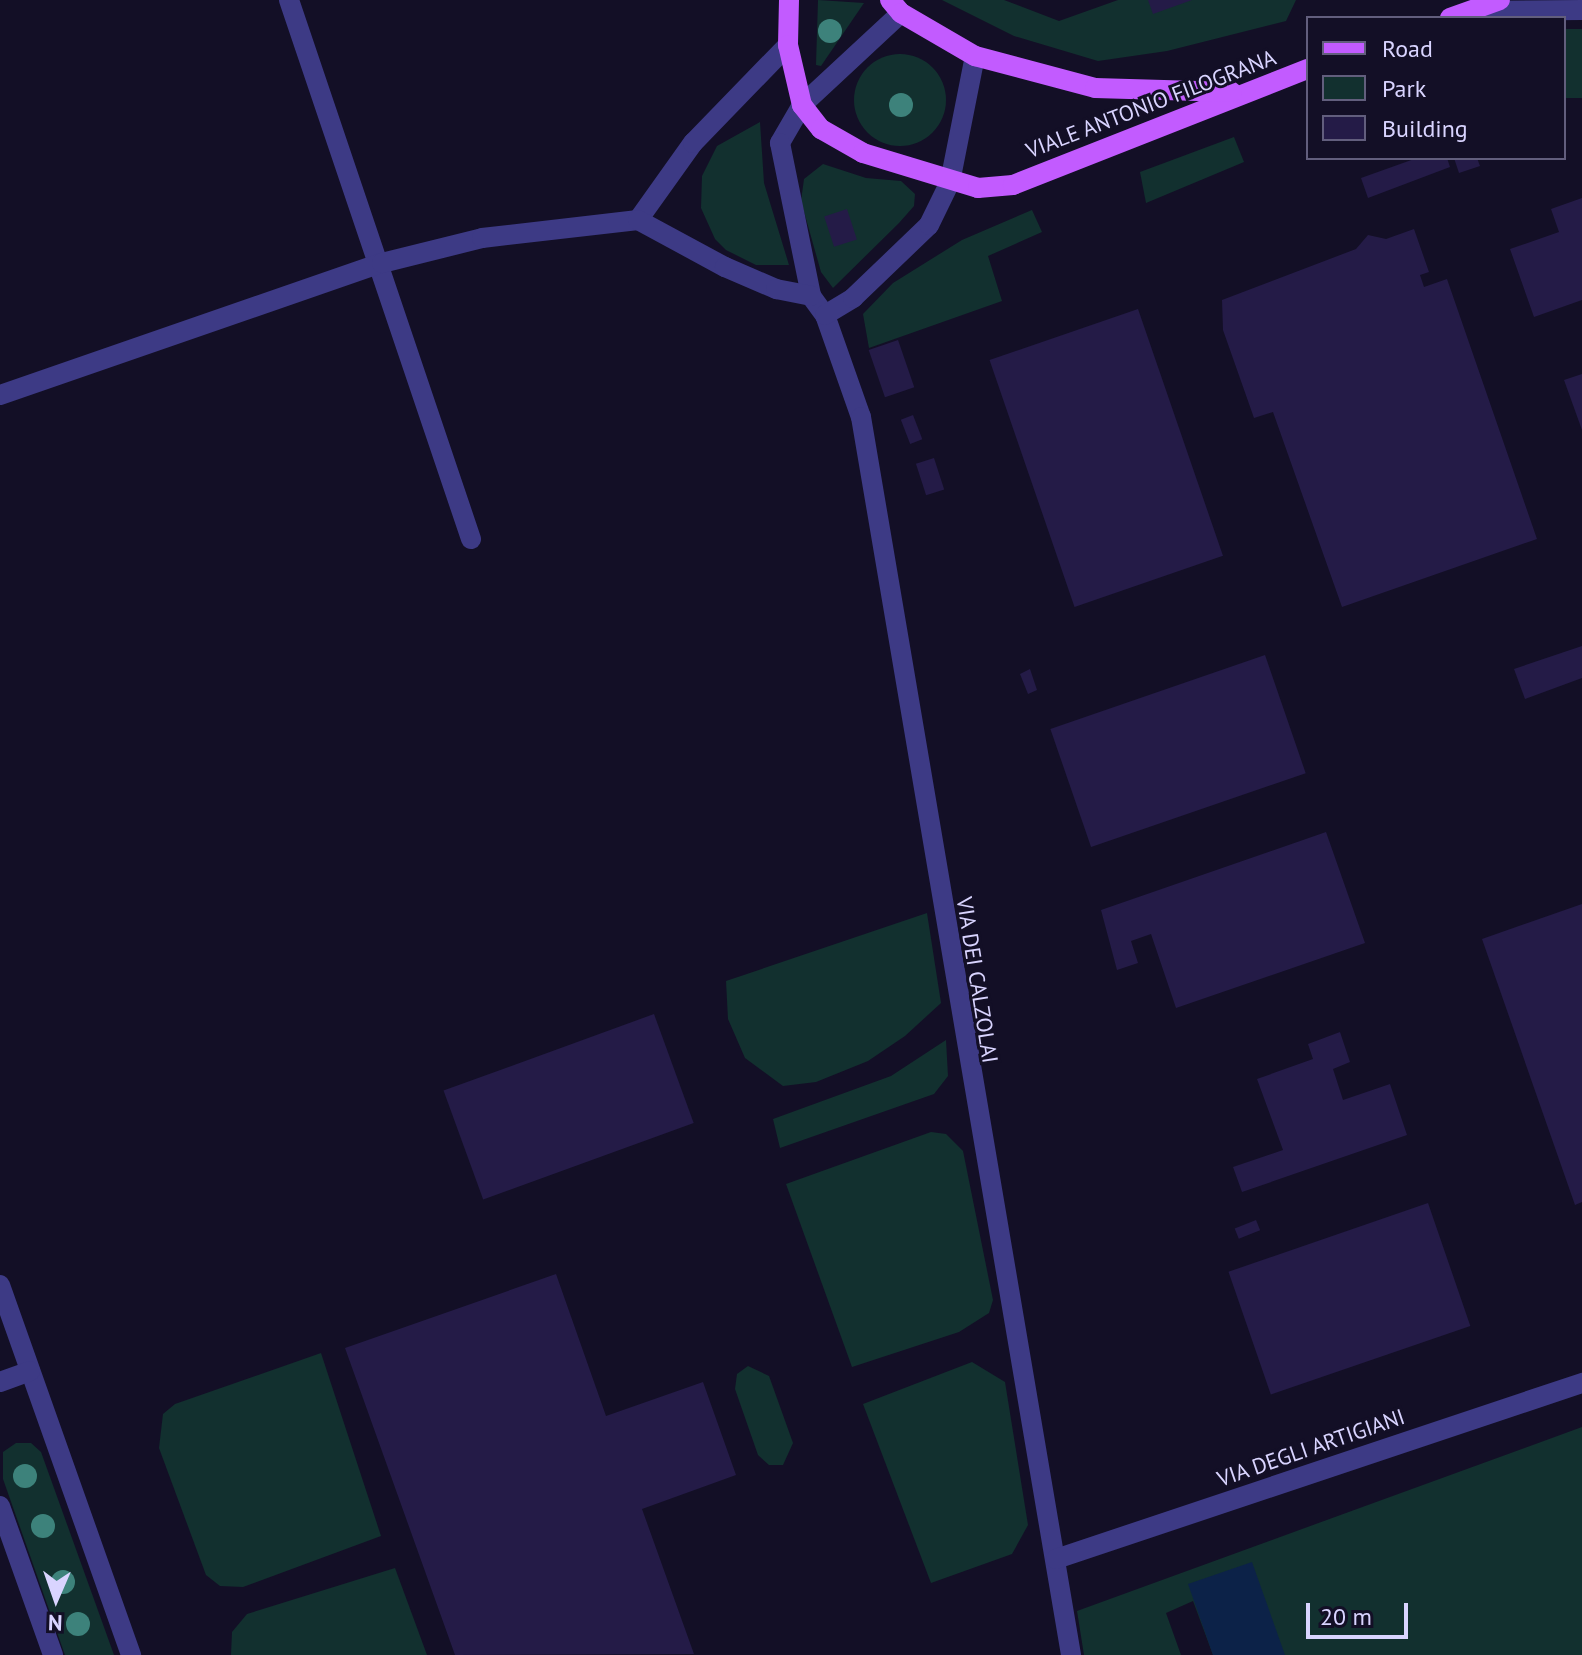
<!DOCTYPE html>
<html>
<head>
<meta charset="utf-8">
<style>
  body { margin:0 }
  #map { position:relative; width:1582px; height:1655px; overflow:hidden; background:#130f26; font-family:"PT Sans",sans-serif }
  div>[style] { position:absolute }
  .green>* { inset:0; background:#12302f; transform-origin:0 0 }
  .round { border-radius:50% }
  .water>* { inset:0; background:#0c2248 }
  .building>* { inset:0; background:#241b47; transform-origin:0 0 }
  .minor>* { height:20px; margin:-10px; padding:0 10px; transform-origin:10px; border-radius:10px; background:#3d3a85 }
  .major>* { height:20px; margin:-10px; padding:0 10px; transform-origin:10px; border-radius:10px; background:#c25bff }
  .trees>* { width:24px; height:24px; margin:-12px; border-radius:50%; background:#3d827b }
  span { translate:-50% -50%; white-space:nowrap; text-align:center; line-height:1.15; -webkit-text-stroke:6px #130f26; paint-order:stroke }
  .street-label { font-size:22px; color:#d9d4ff }
  .legend { position:absolute; left:1306px; top:16px; width:260px; height:144px; box-sizing:border-box; background:#130f26; border:2px solid #625e7d; margin:0; padding:10px 14px; list-style:none; font-size:24px; color:#d9d4ff }
  .legend li { display:flex; align-items:center; gap:16px; height:40px }
  .legend b { width:40px; border:2px solid #625e7d }
  .north { position:absolute; left:16px; top:1559px; width:80px; height:80px; -webkit-text-stroke:6px #130f26; paint-order:stroke; rotate:182deg; font-size:22px; font-weight:700; line-height:32px; text-align:center; color:#d9d4ff }
  .north::after { content:''; display:block; margin:auto; width:28px; height:36px; background:#d9d4ff; clip-path:polygon(50% 0,100% 100%,50% 72%,0 100%) }
  .scale { position:absolute; left:1306px; top:1603px; width:102px; height:36px; box-sizing:border-box; border:4px solid #d9d4ff; border-top:0; padding-left:10px; font-size:24px; line-height:28px; white-space:nowrap; color:#d9d4ff; -webkit-text-stroke:6px #130f26; paint-order:stroke }
</style>
</head>
<body>
<div id="map">
  <div class="green">
    <i style="clip-path:polygon(818px 0,864px 3px,821px 66px,816px 65px)"></i>
    <i style="clip-path:polygon(942px 0,1004px 0,1059px 21px,1118px 0,1296px 0,1286px 21px,1167px 51px,1098px 61px,1014px 36px)"></i>
    <i style="left:1582px;top:29px;width:69px;height:18px;rotate:90deg"></i>
    <i class="round" style="left:854px;top:54px;width:92px;height:92px"></i>
    <i style="clip-path:polygon(760px 122px,764px 183px,789px 265px,756px 265px,726px 250px,715px 239px,701px 208px,702px 176px,717px 146px)"></i>
    <i style="clip-path:polygon(1234px 137px,1244px 162px,1146px 203px,1140px 172px)"></i>
    <i style="clip-path:polygon(823px 164px,866px 178px,901px 181px,915px 194px,914px 206px,899px 223px,833px 288px,821px 272px,801px 201px,804px 179px)"></i>
    <i style="clip-path:polygon(1032px 210px,1042px 232px,988px 256px,1002px 301px,869px 348px,863px 314px,893px 283px,962px 240px)"></i>
    <i style="clip-path:polygon(927px 913px,941px 1003px,905px 1036px,868px 1061px,816px 1082px,783px 1086px,745px 1058px,728px 1019px,726px 981px)"></i>
    <i style="clip-path:polygon(946px 1040px,948px 1076px,934px 1094px,780px 1148px,773px 1119px,891px 1076px)"></i>
    <i style="clip-path:polygon(931px 1132px,946px 1134px,963px 1151px,993px 1300px,989px 1313px,959px 1332px,852px 1367px,786px 1184px)"></i>
    <i style="clip-path:polygon(321px 1353px,381px 1536px,243px 1587px,220px 1586px,206px 1575px,159px 1448px,163px 1414px,175px 1404px)"></i>
    <i style="clip-path:polygon(972px 1362px,1005px 1382px,1028px 1525px,1012px 1554px,931px 1583px,863px 1404px)"></i>
    <i style="clip-path:polygon(748px 1366px,769px 1376px,793px 1443px,783px 1465px,769px 1465px,758px 1455px,735px 1389px,737px 1374px)"></i>
    <i style="clip-path:polygon(1582px 1427px,1582px 1655px,1213px 1655px,1193px 1601px,1166px 1613px,1181px 1655px,1084px 1655px,1077px 1611px)"></i>
    <i style="clip-path:polygon(16px 1443px,31px 1443px,41px 1452px,114px 1655px,65px 1655px,3px 1479px,3px 1452px)"></i>
    <i style="clip-path:polygon(395px 1568px,427px 1655px,231px 1655px,232px 1632px,247px 1614px)"></i>
  </div>
  <div class="water">
    <i style="clip-path:polygon(1252px 1562px,1285px 1655px,1213px 1655px,1188px 1584px)"></i>
  </div>
  <div class="building">
    <i style="clip-path:polygon(1148px 0,1192px 0,1153px 14px)"></i>
    <i style="clip-path:polygon(1417px 158px,1447px 158px,1450px 167px,1368px 198px,1361px 178px)"></i>
    <i style="clip-path:polygon(1454px 158px,1477px 158px,1480px 166px,1459px 173px)"></i>
    <i style="clip-path:polygon(1582px 198px,1582px 300px,1534px 317px,1510px 249px,1559px 232px,1551px 209px)"></i>
    <i style="left:847px;top:209px;width:32px;height:24px;rotate:72deg"></i>
    <i style="clip-path:polygon(1414px 229px,1429px 272px,1420px 275px,1424px 287px,1447px 279px,1537px 539px,1342px 607px,1273px 412px,1254px 418px,1223px 330px,1222px 300px,1356px 249px,1368px 235px,1386px 239px)"></i>
    <i style="left:1138px;top:309px;width:261px;height:157px;rotate:71deg"></i>
    <i style="left:898px;top:340px;width:50px;height:31px;rotate:71deg"></i>
    <i style="clip-path:polygon(1582px 374px,1582px 430px,1564px 380px)"></i>
    <i style="left:913px;top:415px;width:26px;height:13px;rotate:69deg"></i>
    <i style="left:934px;top:458px;width:33px;height:19px;rotate:72deg"></i>
    <i style="clip-path:polygon(1582px 646px,1582px 678px,1525px 699px,1514px 669px)"></i>
    <i style="left:1265px;top:655px;width:125px;height:227px;rotate:71deg"></i>
    <i style="clip-path:polygon(1030px 669px,1037px 690px,1028px 694px,1020px 674px)"></i>
    <i style="clip-path:polygon(1326px 832px,1365px 943px,1176px 1008px,1151px 934px,1131px 941px,1138px 963px,1117px 970px,1101px 910px)"></i>
    <i style="clip-path:polygon(1582px 904px,1582px 1202px,1575px 1205px,1482px 939px)"></i>
    <i style="left:654px;top:1014px;width:116px;height:224px;rotate:70deg"></i>
    <i style="clip-path:polygon(1340px 1032px,1350px 1062px,1333px 1069px,1343px 1100px,1390px 1084px,1407px 1135px,1242px 1192px,1233px 1167px,1283px 1150px,1257px 1079px,1313px 1059px,1308px 1044px)"></i>
    <i style="left:1428px;top:1203px;width:130px;height:211px;rotate:71deg"></i>
    <i style="left:1256px;top:1220px;width:11px;height:23px;rotate:68deg"></i>
    <i style="clip-path:polygon(556px 1274px,606px 1416px,703px 1382px,736px 1475px,642px 1509px,694px 1654px,455px 1655px,345px 1348px)"></i>
  </div>
  <div class="minor">
    <i style="left:289px;top:0;width:569px;rotate:71.34deg"></i>
    <i style="left:1474px;top:11px;width:108px;rotate:-0.5deg"></i>
    <i style="left:901px;top:13px;width:135px;rotate:137.1deg"></i>
    <i style="left:802px;top:105px;width:44px;rotate:120.1deg"></i>
    <i style="left:780px;top:143px;width:156px;rotate:78.5deg"></i>
    <i style="left:811px;top:296px;width:24px;rotate:54deg"></i>
    <i style="left:825px;top:315px;width:108px;rotate:70.6deg"></i>
    <i style="left:861px;top:417px;width:1256px;rotate:80.37deg"></i>
    <i style="left:638px;top:220px;width:95px;rotate:-54.5deg"></i>
    <i style="left:693px;top:143px;width:136px;rotate:-45.9deg"></i>
    <i style="left:825px;top:315px;width:33px;rotate:-31deg"></i>
    <i style="left:853px;top:298px;width:105px;rotate:-43.8deg"></i>
    <i style="left:929px;top:225px;width:48px;rotate:-64deg"></i>
    <i style="left:950px;top:182px;width:128px;rotate:-78.8deg"></i>
    <i style="left:0;top:395px;width:404px;rotate:-19.1deg"></i>
    <i style="left:382px;top:263px;width:103px;rotate:-14deg"></i>
    <i style="left:482px;top:238px;width:157px;rotate:-6.6deg"></i>
    <i style="left:638px;top:220px;width:99px;rotate:28.4deg"></i>
    <i style="left:725px;top:267px;width:56px;rotate:23.3deg"></i>
    <i style="left:776px;top:289px;width:36px;rotate:11deg"></i>
    <i style="left:0;top:1285px;width:393px;rotate:70.5deg"></i>
    <i style="left:0;top:1382px;width:32px;rotate:-20deg"></i>
    <i style="left:0;top:1506px;width:158px;rotate:70.4deg"></i>
    <i style="left:1056px;top:1559px;width:555px;rotate:-18.5deg"></i>
  </div>
  <div class="major">
    <i style="left:789px;top:0;width:45px;rotate:91.3deg"></i>
    <i style="left:788px;top:45px;width:62px;rotate:76.9deg"></i>
    <i style="left:802px;top:105px;width:31px;rotate:52deg"></i>
    <i style="left:821px;top:129px;width:48px;rotate:29.7deg"></i>
    <i style="left:863px;top:153px;width:120px;rotate:16.9deg"></i>
    <i style="left:978px;top:188px;width:35px;rotate:-5deg"></i>
    <i style="left:1013px;top:185px;width:317px;rotate:-21.5deg"></i>
    <i style="left:890px;top:0;width:17px;rotate:50deg"></i>
    <i style="left:901px;top:13px;width:86px;rotate:30.2deg"></i>
    <i style="left:975px;top:56px;width:124px;rotate:14.9deg"></i>
    <i style="left:1095px;top:88px;width:137px;rotate:1.7deg"></i>
    <i style="left:1450px;top:18px;width:53px;rotate:-19.8deg"></i>
  </div>
  <div class="trees">
    <i style="left:830px;top:31px"></i>
    <i style="left:901px;top:105px"></i>
    <i style="left:25px;top:1476px"></i>
    <i style="left:43px;top:1526px"></i>
    <i style="left:63px;top:1582px"></i>
    <i style="left:78px;top:1624px"></i>
  </div>
  <div class="street-label">
    <span style="left:1151px;top:104px;rotate:-21deg">VIALE ANTONIO FILOGRANA</span>
    <span style="left:977px;top:980px;rotate:81deg">VIA DEI CALZOLAI</span>
    <span style="left:1311px;top:1448px;rotate:-19deg">VIA DEGLI ARTIGIANI</span>
  </div>
  <ul class="legend">
  <li><b style="height:10px;background:#c25bff"></b>Road</li>
  <li><b style="height:22px;background:#12302f"></b>Park</li>
  <li><b style="height:22px;background:#241b47"></b>Building</li>
  </ul>
  <div class="north">N</div>
  <div class="scale">20 m</div>
</div>
</body>
</html>
